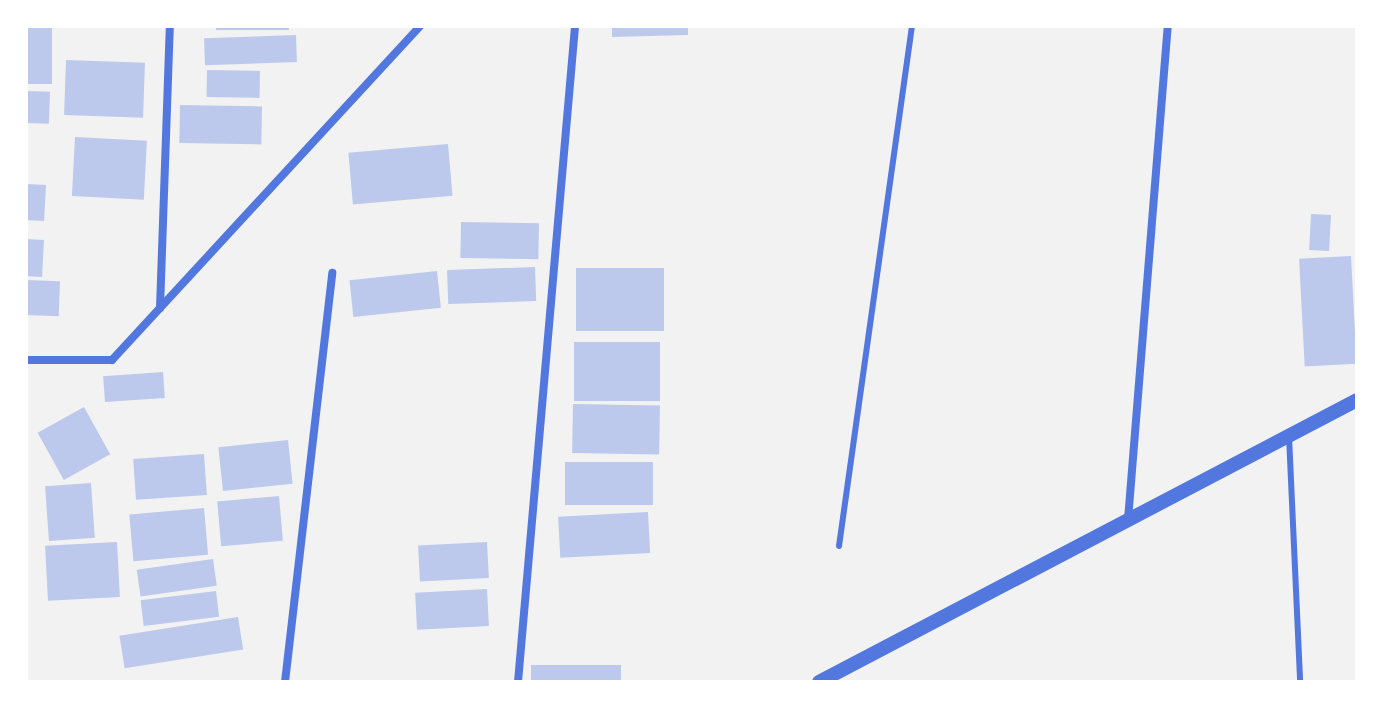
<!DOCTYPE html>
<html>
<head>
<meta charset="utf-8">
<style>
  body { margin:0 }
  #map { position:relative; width:1383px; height:708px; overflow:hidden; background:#f2f2f2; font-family:Barlow,sans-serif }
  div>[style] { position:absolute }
  .building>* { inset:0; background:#bdc9ec; transform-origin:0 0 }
  .service>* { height:6px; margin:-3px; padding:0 3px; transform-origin:3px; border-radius:3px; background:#5277de }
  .minor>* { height:8px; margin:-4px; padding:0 4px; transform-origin:4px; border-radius:4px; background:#5277de }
  .tertiary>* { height:14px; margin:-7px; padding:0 7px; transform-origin:7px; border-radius:7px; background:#5277de }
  span { translate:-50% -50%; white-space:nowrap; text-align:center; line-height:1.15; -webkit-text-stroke:7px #fff; paint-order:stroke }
  .frame { position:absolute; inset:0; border:28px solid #fff; pointer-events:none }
</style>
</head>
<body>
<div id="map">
  <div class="building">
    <i style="left:26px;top:26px;width:26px;height:58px"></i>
    <i style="left:216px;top:26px;width:73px;height:4px"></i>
    <i style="clip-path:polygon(612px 26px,688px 26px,688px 35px,612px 37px)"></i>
    <i style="left:296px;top:35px;width:27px;height:92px;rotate:88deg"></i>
    <i style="left:66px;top:60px;width:79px;height:55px;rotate:2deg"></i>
    <i style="left:207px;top:70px;width:53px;height:27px;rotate:1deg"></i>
    <i style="left:26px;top:91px;width:24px;height:32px;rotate:2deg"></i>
    <i style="left:180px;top:105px;width:82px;height:38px;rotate:1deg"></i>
    <i style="left:75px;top:137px;width:72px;height:59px;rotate:3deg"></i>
    <i style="left:448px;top:144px;width:52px;height:100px;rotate:85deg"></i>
    <i style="left:26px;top:184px;width:20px;height:36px;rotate:3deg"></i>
    <i style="left:1311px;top:214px;width:20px;height:36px;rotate:3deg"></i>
    <i style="left:461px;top:222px;width:78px;height:36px;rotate:1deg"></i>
    <i style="left:26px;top:239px;width:18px;height:37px;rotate:3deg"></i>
    <i style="left:1351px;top:256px;width:108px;height:52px;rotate:87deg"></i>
    <i style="left:535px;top:267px;width:34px;height:88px;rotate:88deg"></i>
    <i style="left:576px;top:268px;width:88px;height:63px"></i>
    <i style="left:437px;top:271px;width:37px;height:88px;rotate:84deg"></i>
    <i style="left:26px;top:280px;width:34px;height:35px;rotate:2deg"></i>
    <i style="left:574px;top:342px;width:86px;height:59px"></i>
    <i style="left:163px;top:372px;width:26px;height:60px;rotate:86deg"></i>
    <i style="left:573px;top:404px;width:87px;height:49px;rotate:1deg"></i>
    <i style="left:84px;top:407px;width:54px;height:53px;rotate:61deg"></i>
    <i style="left:288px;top:440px;width:44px;height:70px;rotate:84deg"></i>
    <i style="left:204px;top:454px;width:41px;height:71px;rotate:86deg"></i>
    <i style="left:653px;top:462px;width:43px;height:88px;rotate:90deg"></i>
    <i style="left:91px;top:483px;width:55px;height:46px;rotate:86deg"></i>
    <i style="left:279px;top:496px;width:45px;height:62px;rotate:85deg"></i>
    <i style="left:204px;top:508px;width:47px;height:75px;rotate:85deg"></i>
    <i style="left:648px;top:512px;width:41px;height:90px;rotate:87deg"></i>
    <i style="left:117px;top:542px;width:55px;height:72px;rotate:87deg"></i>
    <i style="left:487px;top:542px;width:36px;height:69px;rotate:87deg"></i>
    <i style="left:213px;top:559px;width:27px;height:77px;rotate:82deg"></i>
    <i style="left:487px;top:589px;width:37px;height:72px;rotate:87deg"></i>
    <i style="left:216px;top:591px;width:26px;height:76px;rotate:83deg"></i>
    <i style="left:238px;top:617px;width:33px;height:120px;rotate:81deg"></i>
    <i style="left:621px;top:665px;width:17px;height:90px;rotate:90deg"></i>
  </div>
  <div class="service">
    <i style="left:1289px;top:436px;width:246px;rotate:87.4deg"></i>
    <i style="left:839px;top:546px;width:525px;rotate:-82.01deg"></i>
  </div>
  <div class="minor">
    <i style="left:160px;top:308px;width:282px;rotate:-88deg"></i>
    <i style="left:26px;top:360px;width:86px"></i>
    <i style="left:112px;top:360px;width:454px;rotate:-47.3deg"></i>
    <i style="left:1128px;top:520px;width:496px;rotate:-85.4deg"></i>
    <i style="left:285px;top:682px;width:412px;rotate:-83.4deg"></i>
    <i style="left:518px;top:682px;width:658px;rotate:-85.03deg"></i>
  </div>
  <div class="tertiary">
    <i style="left:819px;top:682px;width:607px;rotate:-27.66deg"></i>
  </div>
  <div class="frame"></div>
</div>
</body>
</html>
